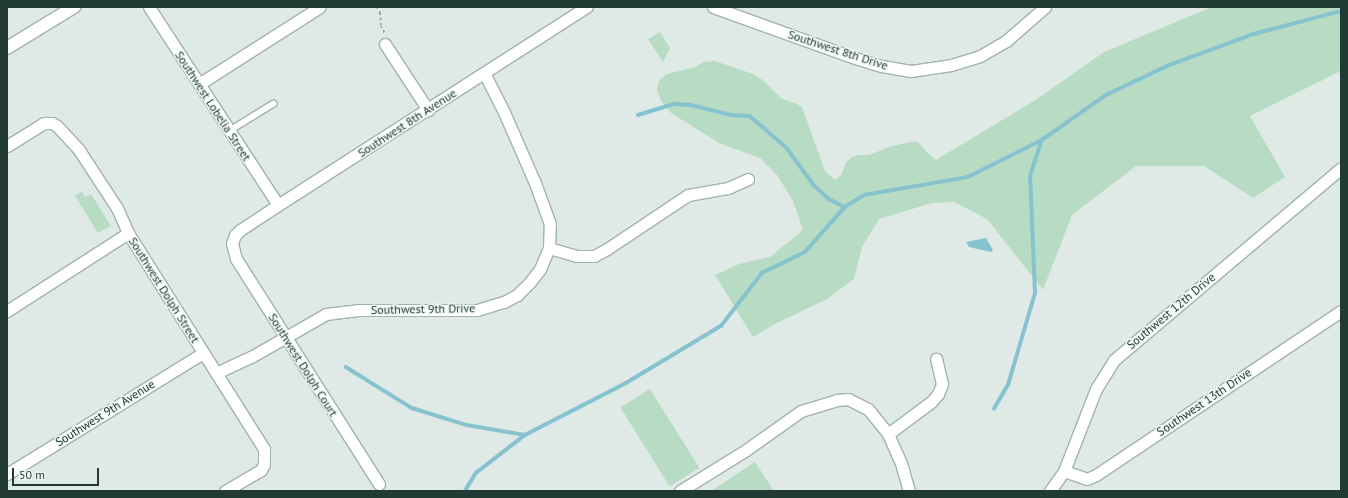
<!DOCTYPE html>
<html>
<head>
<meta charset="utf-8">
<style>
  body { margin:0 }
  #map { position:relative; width:1348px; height:498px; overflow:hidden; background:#dfeae6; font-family:"PT Sans",sans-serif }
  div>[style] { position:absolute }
  .green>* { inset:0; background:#b8dcc3; transform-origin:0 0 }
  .water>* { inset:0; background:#87c2cf }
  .stream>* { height:3.5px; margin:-1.75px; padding:0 1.75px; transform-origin:1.75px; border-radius:1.75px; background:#87c2cf }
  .path>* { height:2px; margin-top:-1px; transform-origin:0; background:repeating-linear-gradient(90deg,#80aea1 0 2px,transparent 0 5px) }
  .roads { filter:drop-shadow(1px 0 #a2b2ad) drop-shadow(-1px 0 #a2b2ad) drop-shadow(0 1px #a2b2ad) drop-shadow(0 -1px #a2b2ad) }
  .lane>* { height:5.5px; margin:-2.75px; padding:0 2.75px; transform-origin:2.75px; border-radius:2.75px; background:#fff }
  .street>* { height:11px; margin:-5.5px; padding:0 5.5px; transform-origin:5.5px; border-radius:5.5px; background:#fff }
  .secondary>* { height:12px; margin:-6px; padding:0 6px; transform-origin:6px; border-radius:6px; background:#fff }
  span { translate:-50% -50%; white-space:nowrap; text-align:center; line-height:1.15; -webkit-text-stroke:3px #f0f7f4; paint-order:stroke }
  .street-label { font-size:12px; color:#213a34 }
  .frame { position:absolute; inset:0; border:8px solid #213a34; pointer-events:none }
  .scale { position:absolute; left:12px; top:468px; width:87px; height:18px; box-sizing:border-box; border:2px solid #213a34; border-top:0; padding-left:5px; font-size:12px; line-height:14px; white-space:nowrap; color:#213a34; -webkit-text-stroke:3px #f0f7f4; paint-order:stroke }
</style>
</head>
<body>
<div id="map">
  <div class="green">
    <i style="clip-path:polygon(1212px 7px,1341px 7px,1341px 71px,1250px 116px,1285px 177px,1253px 198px,1204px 166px,1136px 166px,1072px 215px,1043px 290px,987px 219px,954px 202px,932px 203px,879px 219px,862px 247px,854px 279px,827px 299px,775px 324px,753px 337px,715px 275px,739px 264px,770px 257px,803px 230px,793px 201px,777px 175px,760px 158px,719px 143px,671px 113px,661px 101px,657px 90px,659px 80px,667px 74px,695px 67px,704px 62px,715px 61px,753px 74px,764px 81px,782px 99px,795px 103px,802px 107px,825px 171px,835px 180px,841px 175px,846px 162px,852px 157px,859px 155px,869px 155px,892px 146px,911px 142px,918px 142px,927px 152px,936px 160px,1037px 99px,1104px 52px)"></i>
    <i style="clip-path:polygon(660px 32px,670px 48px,663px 62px,648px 39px)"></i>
    <i style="clip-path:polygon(82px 191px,85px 197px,91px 194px,111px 226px,98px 233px,75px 196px)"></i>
    <i style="left:650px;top:389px;width:93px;height:35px;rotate:58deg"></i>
    <i style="clip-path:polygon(755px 462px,774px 491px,711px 491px)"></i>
  </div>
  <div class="water">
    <i style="clip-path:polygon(986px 238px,993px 250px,991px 252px,969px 247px,966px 242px)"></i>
  </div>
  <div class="stream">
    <i style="left:638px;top:115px;width:38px;rotate:-17deg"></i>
    <i style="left:674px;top:104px;width:17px;rotate:3deg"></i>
    <i style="left:691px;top:105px;width:41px;rotate:14deg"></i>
    <i style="left:731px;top:115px;width:19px;rotate:3deg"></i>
    <i style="left:750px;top:116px;width:49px;rotate:40.9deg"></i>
    <i style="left:787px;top:148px;width:46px;rotate:53.9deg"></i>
    <i style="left:814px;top:185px;width:21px;rotate:43deg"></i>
    <i style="left:829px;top:199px;width:18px;rotate:27deg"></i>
    <i style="left:346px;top:367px;width:78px;rotate:31.8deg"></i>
    <i style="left:412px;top:408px;width:58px;rotate:17.2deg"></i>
    <i style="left:467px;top:425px;width:59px;rotate:9.8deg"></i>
    <i style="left:994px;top:409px;width:28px;rotate:-60deg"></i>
    <i style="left:1008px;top:385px;width:96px;rotate:-73.6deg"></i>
    <i style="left:1035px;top:293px;width:117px;rotate:-92.4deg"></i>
    <i style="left:1030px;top:176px;width:38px;rotate:-72deg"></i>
    <i style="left:465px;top:491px;width:21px;rotate:-59deg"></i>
    <i style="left:476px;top:473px;width:62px;rotate:-37.8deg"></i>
    <i style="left:525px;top:435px;width:114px;rotate:-27.2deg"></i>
    <i style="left:626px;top:383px;width:111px;rotate:-31deg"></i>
    <i style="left:721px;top:326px;width:67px;rotate:-52.3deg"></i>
    <i style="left:762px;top:273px;width:48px;rotate:-26deg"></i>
    <i style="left:805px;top:252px;width:60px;rotate:-48.4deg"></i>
    <i style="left:845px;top:207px;width:22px;rotate:-32deg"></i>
    <i style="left:864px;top:195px;width:106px;rotate:-9.8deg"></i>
    <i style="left:968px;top:177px;width:83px;rotate:-26.6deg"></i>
    <i style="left:1042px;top:140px;width:78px;rotate:-35.1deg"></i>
    <i style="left:1106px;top:95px;width:68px;rotate:-25.4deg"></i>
    <i style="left:1167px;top:66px;width:93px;rotate:-20.2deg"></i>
    <i style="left:1254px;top:34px;width:90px;rotate:-14.8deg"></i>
  </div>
  <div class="path">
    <i style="left:377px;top:7px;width:7px;rotate:63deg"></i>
    <i style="left:380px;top:13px;width:13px;rotate:86deg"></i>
    <i style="left:381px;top:26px;width:9px;rotate:63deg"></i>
  </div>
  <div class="roads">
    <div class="lane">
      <i style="left:229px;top:131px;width:52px;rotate:-31.5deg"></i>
    </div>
    <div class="street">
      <i style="left:149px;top:7px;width:236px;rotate:56.9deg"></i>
      <i style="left:713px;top:7px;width:151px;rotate:19.8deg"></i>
      <i style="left:855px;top:58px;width:28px;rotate:17deg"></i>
      <i style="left:882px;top:66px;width:29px;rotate:10deg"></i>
      <i style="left:911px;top:71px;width:40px;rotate:-8.5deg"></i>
      <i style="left:951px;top:65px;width:30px;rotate:-17deg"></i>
      <i style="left:980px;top:56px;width:30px;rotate:-30deg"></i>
      <i style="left:1006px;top:41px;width:52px;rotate:-41.1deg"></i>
      <i style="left:385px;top:44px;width:79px;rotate:56.9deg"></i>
      <i style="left:199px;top:84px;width:143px;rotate:-32.5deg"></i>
      <i style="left:7px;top:146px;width:44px;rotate:-31.9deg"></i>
      <i style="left:44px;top:123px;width:8px"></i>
      <i style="left:52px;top:123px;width:6px;rotate:31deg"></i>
      <i style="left:57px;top:126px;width:33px;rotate:47deg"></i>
      <i style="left:79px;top:150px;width:69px;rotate:56.8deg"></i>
      <i style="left:117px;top:208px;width:27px;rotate:66deg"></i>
      <i style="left:128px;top:233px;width:255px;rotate:57.8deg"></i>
      <i style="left:264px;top:449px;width:15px;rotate:90deg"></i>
      <i style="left:264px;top:464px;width:7px;rotate:117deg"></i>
      <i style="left:261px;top:470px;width:42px;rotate:149.7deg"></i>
      <i style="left:549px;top:248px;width:29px;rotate:16deg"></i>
      <i style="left:577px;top:256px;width:17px"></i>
      <i style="left:594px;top:256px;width:15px;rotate:-28deg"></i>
      <i style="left:607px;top:249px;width:97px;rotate:-33.7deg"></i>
      <i style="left:688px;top:195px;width:41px;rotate:-9.9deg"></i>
      <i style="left:728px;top:188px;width:22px;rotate:-24deg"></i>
      <i style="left:7px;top:311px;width:144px;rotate:-32.8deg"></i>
      <i style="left:216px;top:373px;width:38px;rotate:-25deg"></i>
      <i style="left:251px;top:357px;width:86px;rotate:-29.8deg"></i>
      <i style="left:326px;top:314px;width:32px;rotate:-7deg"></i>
      <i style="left:358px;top:310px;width:119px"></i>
      <i style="left:477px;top:310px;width:28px;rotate:-17deg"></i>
      <i style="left:504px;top:302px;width:15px;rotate:-28deg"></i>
      <i style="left:517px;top:295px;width:18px;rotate:-45deg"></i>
      <i style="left:530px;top:282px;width:16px;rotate:-52deg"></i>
      <i style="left:540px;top:269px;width:23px;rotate:-67deg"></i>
      <i style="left:549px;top:248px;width:24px;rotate:-88deg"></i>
      <i style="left:550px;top:224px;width:44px;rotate:-110.1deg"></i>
      <i style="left:535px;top:183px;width:77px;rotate:-113.6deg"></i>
      <i style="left:504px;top:112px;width:44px;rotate:-117.1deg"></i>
      <i style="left:888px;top:434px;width:54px;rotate:-36.7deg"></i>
      <i style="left:931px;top:402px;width:11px;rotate:-49deg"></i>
      <i style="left:938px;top:394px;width:11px;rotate:-68deg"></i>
      <i style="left:942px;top:384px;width:26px;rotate:-103deg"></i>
      <i style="left:1064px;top:471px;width:24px;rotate:19deg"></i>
      <i style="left:1087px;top:479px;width:10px;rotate:-24deg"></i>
      <i style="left:1096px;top:475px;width:295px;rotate:-33.8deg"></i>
      <i style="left:7px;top:474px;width:230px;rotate:-31.7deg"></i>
      <i style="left:379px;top:484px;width:267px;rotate:-122.4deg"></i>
      <i style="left:236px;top:259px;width:16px;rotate:-104deg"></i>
      <i style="left:232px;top:243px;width:9px;rotate:-69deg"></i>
      <i style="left:235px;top:235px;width:7px;rotate:-45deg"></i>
      <i style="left:240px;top:230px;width:45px;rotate:-33.3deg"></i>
      <i style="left:278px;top:205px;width:367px;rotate:-32.7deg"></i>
      <i style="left:680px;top:491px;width:78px;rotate:-31.8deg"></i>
      <i style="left:746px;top:450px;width:67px;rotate:-35.3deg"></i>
      <i style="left:801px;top:411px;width:38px;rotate:-17deg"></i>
      <i style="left:837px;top:400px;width:11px;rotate:-5deg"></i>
      <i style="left:848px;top:399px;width:22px;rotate:27deg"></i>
      <i style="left:868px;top:409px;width:32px;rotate:51deg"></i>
      <i style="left:888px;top:434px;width:32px;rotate:66deg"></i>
      <i style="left:901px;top:463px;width:29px;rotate:74deg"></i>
      <i style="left:1050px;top:491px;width:24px;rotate:-55deg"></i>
      <i style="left:1064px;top:471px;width:88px;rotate:-68.7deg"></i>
      <i style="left:1096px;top:389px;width:34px;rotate:-58deg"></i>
      <i style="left:1114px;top:360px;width:297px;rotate:-40.2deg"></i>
    </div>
    <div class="secondary">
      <i style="left:7px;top:48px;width:79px;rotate:-31.5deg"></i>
    </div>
  </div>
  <div class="street-label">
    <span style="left:838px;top:50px;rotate:18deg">Southwest 8th Drive</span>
    <span style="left:213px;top:106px;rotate:57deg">Southwest Lobelia Street</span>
    <span style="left:407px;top:123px;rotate:-33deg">Southwest 8th Avenue</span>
    <span style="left:164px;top:290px;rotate:58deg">Southwest Dolph Street</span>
    <span style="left:423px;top:309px;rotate:-1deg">Southwest 9th Drive</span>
    <span style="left:1171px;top:311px;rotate:-40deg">Southwest 12th Drive</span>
    <span style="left:303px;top:365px;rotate:58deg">Southwest Dolph Court</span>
    <span style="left:1204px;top:402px;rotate:-34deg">Southwest 13th Drive</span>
    <span style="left:105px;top:413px;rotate:-32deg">Southwest 9th Avenue</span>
  </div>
  <div class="frame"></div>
  <div class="scale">50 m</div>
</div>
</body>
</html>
